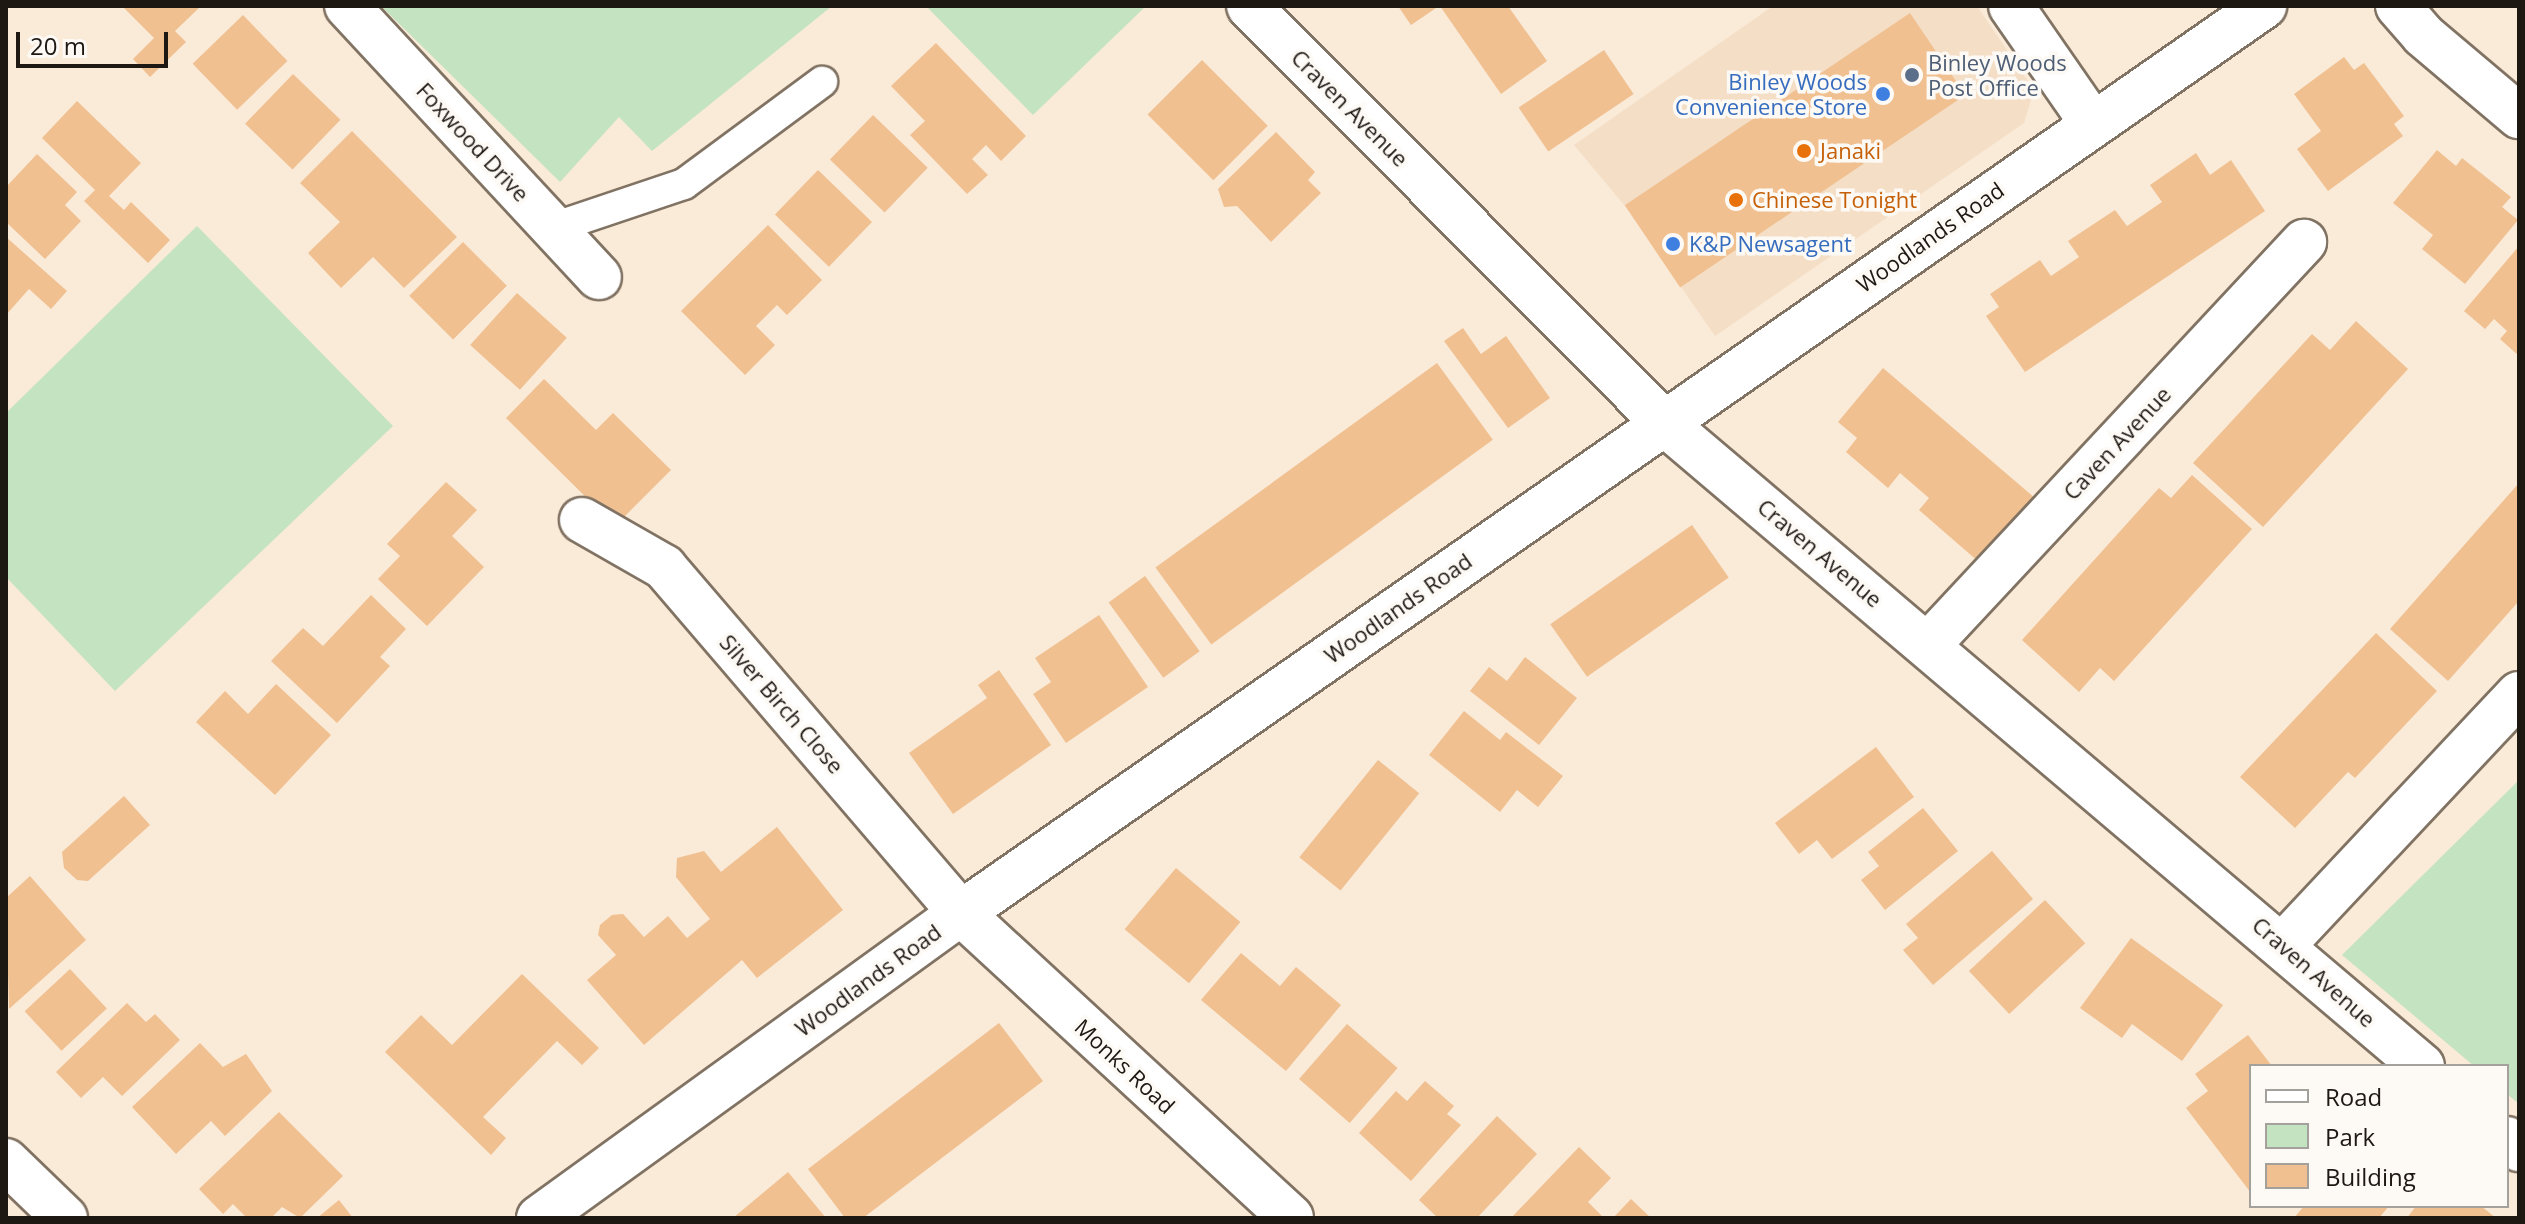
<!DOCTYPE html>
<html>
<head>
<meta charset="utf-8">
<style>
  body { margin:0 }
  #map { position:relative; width:2525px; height:1224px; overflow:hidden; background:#faead8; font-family:"Open Sans",sans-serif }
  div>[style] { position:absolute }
  .built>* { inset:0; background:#f4dec6 }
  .green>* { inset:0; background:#c4e3c1 }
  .building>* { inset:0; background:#f0c091; transform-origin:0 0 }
  .roads { filter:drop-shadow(2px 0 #817363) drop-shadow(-2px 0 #817363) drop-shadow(0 2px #817363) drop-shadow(0 -2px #817363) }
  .service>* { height:30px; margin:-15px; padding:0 15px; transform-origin:15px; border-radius:15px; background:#fff }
  .minor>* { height:44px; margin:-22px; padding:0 22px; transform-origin:22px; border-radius:22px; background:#fff }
  .dots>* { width:22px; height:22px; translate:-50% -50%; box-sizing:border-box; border:4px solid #fdfaf6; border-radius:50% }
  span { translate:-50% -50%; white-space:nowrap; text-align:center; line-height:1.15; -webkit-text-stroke:7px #fdfaf6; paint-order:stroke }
  .service-label { font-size:22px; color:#4e5e75 }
  .left { translate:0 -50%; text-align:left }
  .shop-label { font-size:22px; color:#366cbe }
  .right { translate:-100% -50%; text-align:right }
  .street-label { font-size:22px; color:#1e1812 }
  .food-label { font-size:22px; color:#c56008 }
  .frame { position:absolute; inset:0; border:8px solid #1e1812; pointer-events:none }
  .legend { position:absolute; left:2249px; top:1064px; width:260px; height:144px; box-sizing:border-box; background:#fdfaf6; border:2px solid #a4a09b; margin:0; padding:10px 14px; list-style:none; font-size:24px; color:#1e1812 }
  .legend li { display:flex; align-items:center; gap:16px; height:40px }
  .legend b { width:40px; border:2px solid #a4a09b }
  .scale { position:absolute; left:16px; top:32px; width:152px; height:36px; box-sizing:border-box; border:4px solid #1e1812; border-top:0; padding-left:10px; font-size:24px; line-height:28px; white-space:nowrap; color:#1e1812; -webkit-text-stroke:6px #fdfaf6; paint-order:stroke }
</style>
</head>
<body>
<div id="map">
  <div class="built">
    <i style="clip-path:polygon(1773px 6px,1977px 6px,2034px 90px,2024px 123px,1715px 336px,1625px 206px,1574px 145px)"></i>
  </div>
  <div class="green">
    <i style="clip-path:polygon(381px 6px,832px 6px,652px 151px,619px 117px,560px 182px)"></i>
    <i style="clip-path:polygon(926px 6px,1146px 6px,1033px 115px)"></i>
    <i style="clip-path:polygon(197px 226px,393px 426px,115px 691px,6px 577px,6px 413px)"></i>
    <i style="clip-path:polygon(2519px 780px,2519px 1104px,2507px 1094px,2507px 1066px,2474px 1066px,2342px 955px)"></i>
  </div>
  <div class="building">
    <i style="clip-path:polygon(122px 6px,201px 6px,175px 31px,186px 42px,150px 77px,133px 59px,154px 38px)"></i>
    <i style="clip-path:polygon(1398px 6px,1439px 6px,1411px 25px)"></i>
    <i style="clip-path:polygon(1440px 6px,1508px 6px,1547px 61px,1501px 94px)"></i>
    <i style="left:1910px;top:13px;width:99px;height:344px;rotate:56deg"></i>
    <i style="left:243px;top:15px;width:64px;height:70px;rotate:46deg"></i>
    <i style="clip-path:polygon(936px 43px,1026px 136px,1001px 161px,986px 145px,972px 159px,988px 175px,967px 194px,910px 135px,925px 121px,891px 86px)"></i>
    <i style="left:1604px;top:50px;width:53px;height:103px;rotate:56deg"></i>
    <i style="clip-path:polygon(2344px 57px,2354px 70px,2364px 63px,2404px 116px,2394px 124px,2403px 136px,2328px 191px,2297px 149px,2321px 131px,2294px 94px)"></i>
    <i style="left:1202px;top:60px;width:93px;height:77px;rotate:45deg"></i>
    <i style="left:293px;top:74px;width:66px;height:69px;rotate:44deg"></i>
    <i style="clip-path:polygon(77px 101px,141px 163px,109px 196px,124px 210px,131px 202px,170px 240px,148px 263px,84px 201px,95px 190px,42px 138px)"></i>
    <i style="left:873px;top:115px;width:76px;height:62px;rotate:44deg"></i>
    <i style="clip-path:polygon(352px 131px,457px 237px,404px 288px,373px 257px,341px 288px,308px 253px,340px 222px,300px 183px)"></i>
    <i style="clip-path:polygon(1276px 132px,1315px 172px,1308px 180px,1321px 193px,1271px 242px,1237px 206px,1224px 207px,1218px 189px)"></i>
    <i style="clip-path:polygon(2437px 150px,2456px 166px,2462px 158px,2511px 197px,2502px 207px,2518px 220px,2465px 284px,2422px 249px,2433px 235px,2393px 203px)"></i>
    <i style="clip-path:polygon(2196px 153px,2210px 175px,2231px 160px,2265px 211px,2025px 372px,1986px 316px,1999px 307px,1990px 294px,2040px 260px,2051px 276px,2079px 257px,2068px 241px,2115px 210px,2127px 226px,2162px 202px,2150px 185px)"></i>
    <i style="clip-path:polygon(37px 154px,77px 192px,65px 205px,81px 221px,45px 259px,6px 222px,6px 187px)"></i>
    <i style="left:818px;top:170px;width:75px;height:62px;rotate:44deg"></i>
    <i style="clip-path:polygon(768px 225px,822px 280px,787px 315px,777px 305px,756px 326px,775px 345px,745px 375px,681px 311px)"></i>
    <i style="clip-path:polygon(6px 237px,67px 291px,51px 309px,29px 289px,6px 315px)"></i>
    <i style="left:463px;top:242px;width:62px;height:76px;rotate:45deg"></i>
    <i style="clip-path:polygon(2519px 246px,2519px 356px,2500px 339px,2507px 331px,2494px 319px,2485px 329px,2464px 311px)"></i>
    <i style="left:517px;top:293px;width:67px;height:70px;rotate:42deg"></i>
    <i style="clip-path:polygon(2356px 321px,2408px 369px,2263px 527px,2193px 463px,2312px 334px,2330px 350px)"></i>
    <i style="clip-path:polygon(1463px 328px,1481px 354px,1506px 336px,1550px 398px,1508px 428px,1444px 341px)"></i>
    <i style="left:1437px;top:363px;width:95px;height:348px;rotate:54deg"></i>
    <i style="clip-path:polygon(1883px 368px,2035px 498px,1980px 563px,1919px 510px,1929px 498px,1900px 473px,1888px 488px,1846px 452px,1857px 438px,1838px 422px)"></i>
    <i style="clip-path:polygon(544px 379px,596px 430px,613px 413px,671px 470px,615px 526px,506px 418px)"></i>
    <i style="clip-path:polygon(2192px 475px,2252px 529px,2114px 681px,2100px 668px,2079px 692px,2022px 640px,2159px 488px,2171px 498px)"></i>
    <i style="clip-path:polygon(446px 482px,477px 510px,452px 536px,484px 567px,427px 626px,378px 579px,400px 556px,387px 544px)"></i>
    <i style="clip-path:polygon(2519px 483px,2519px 601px,2448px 681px,2390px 629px)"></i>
    <i style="left:1692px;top:525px;width:64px;height:173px;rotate:55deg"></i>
    <i style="left:1145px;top:576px;width:93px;height:45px;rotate:54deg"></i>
    <i style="clip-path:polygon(371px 595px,406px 629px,380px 657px,390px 666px,337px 723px,271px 661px,303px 628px,323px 646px)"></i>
    <i style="clip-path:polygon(1099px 615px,1148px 687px,1066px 743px,1033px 694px,1051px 682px,1035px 658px)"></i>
    <i style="clip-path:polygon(2376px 633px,2437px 691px,2355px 778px,2348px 772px,2295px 828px,2240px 777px)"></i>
    <i style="clip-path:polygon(1525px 657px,1577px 698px,1539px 745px,1470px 691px,1489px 667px,1507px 681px)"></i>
    <i style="clip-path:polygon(999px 670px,1051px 745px,953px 814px,909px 753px,987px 698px,978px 685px)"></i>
    <i style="clip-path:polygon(276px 684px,331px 735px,275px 795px,196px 722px,225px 691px,248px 714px)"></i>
    <i style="clip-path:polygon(1464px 711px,1500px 740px,1506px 732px,1563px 776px,1538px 807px,1517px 790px,1500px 812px,1429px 755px)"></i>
    <i style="clip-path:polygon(1876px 747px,1914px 797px,1832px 859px,1817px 840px,1799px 854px,1775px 823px)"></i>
    <i style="left:1378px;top:760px;width:53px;height:125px;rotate:39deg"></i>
    <i style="clip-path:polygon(124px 796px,150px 825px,88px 881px,77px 880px,64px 868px,62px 852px)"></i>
    <i style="clip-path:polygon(1923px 808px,1958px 851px,1885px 910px,1861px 880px,1879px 866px,1868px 852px)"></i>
    <i style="clip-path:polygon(777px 827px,843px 910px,757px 978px,742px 960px,644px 1045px,587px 980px,616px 955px,598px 935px,600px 925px,612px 915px,623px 914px,644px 937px,668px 916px,687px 938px,710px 919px,676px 877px,677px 858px,704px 851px,721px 872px)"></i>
    <i style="clip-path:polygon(1992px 851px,2033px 899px,1933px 985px,1903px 950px,1918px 938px,1906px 924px)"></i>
    <i style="left:1176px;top:868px;width:84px;height:80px;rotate:40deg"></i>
    <i style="clip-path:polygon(30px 876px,86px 940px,9px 1009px,6px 898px)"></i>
    <i style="left:2045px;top:900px;width:59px;height:104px;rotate:47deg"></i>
    <i style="clip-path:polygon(2131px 938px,2223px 1005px,2182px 1061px,2132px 1024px,2122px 1038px,2080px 1008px)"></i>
    <i style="clip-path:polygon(1241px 953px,1280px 986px,1296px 967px,1341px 1005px,1286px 1071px,1201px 1000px)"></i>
    <i style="left:70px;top:969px;width:54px;height:62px;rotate:47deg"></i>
    <i style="clip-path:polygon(522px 974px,599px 1048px,582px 1065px,557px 1041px,483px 1117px,506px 1138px,491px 1155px,385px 1052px,421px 1015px,452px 1045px)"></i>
    <i style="clip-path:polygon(127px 1003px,146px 1022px,155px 1014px,180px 1040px,122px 1096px,103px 1077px,81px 1098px,56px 1072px)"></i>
    <i style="clip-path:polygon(999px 1023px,1043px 1081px,863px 1218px,845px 1218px,808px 1169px)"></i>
    <i style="left:1347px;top:1024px;width:67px;height:73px;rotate:41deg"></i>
    <i style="clip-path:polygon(2248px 1035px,2272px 1066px,2251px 1066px,2251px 1193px,2186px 1108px,2208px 1091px,2195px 1074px)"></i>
    <i style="clip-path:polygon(200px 1043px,223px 1067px,246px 1054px,272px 1091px,225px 1136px,211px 1121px,176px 1154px,132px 1107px)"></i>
    <i style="clip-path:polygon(1425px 1081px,1454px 1106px,1447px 1114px,1461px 1125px,1411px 1181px,1359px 1133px,1396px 1091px,1407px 1101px)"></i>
    <i style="clip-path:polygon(279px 1112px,343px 1176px,300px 1218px,282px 1207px,271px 1218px,247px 1218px,233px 1204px,223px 1214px,199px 1189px)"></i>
    <i style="clip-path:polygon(1497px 1116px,1537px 1154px,1477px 1218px,1438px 1218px,1419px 1200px)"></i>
    <i style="clip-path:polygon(1579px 1147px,1611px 1178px,1588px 1202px,1604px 1218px,1511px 1218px)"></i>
    <i style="clip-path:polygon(788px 1172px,826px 1218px,733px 1218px)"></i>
    <i style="clip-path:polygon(1631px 1199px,1651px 1218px,1613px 1218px)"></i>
    <i style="clip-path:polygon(339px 1200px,353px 1218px,317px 1218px)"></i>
    <i style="clip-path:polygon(2304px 1206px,2389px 1206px,2379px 1218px,2294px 1218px)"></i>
    <i style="clip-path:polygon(2416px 1206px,2481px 1206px,2496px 1218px,2407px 1218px)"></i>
  </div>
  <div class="roads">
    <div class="service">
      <i style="left:553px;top:228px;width:138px;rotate:-18.6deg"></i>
      <i style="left:684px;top:184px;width:172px;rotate:-36.5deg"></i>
    </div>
    <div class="minor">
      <i style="left:347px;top:6px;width:370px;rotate:47.1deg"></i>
      <i style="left:1249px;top:6px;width:588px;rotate:45.14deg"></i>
      <i style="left:1664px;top:423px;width:994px;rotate:40.31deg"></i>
      <i style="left:2011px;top:6px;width:142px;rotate:55.3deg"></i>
      <i style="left:2398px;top:6px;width:38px;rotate:49deg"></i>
      <i style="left:2423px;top:35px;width:126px;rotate:40.2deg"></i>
      <i style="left:582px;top:520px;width:95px;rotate:29.8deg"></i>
      <i style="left:664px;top:567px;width:456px;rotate:49.4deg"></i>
      <i style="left:961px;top:913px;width:449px;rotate:42.7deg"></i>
      <i style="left:1929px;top:644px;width:550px;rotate:-46.99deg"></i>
      <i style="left:2284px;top:944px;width:343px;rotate:-46.8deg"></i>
      <i style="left:2507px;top:1139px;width:16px;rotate:40deg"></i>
      <i style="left:6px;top:1161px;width:82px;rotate:44deg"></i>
      <i style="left:539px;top:1218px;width:521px;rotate:-35.86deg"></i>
      <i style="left:961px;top:913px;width:1588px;rotate:-34.84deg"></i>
    </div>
  </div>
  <div class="dots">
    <i style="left:1912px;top:75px;background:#5c6f8a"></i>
    <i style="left:1883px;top:94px;background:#3f7fe0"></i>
    <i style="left:1804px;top:151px;background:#e8710a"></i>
    <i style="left:1736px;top:200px;background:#e8710a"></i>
    <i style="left:1673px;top:244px;background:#3f7fe0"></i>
  </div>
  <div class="service-label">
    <span class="left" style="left:1928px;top:75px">Binley Woods<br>Post Office</span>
  </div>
  <div class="shop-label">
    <span class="right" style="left:1867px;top:94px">Binley Woods<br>Convenience Store</span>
    <span class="left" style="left:1689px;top:244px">K&amp;P Newsagent</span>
  </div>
  <div class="street-label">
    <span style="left:1350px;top:108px;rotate:45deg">Craven Avenue</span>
    <span style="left:473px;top:142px;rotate:47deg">Foxwood Drive</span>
    <span style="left:1930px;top:237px;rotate:-35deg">Woodlands Road</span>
    <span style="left:2117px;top:443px;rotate:-47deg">Caven Avenue</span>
    <span style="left:1820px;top:553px;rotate:40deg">Craven Avenue</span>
    <span style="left:1398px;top:608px;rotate:-35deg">Woodlands Road</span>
    <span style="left:782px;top:704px;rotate:49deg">Silver Birch Close</span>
    <span style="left:2314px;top:972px;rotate:41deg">Craven Avenue</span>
    <span style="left:868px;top:980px;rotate:-36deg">Woodlands Road</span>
    <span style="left:1125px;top:1066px;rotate:43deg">Monks Road</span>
  </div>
  <div class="food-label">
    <span class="left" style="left:1820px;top:151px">Janaki</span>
    <span class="left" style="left:1752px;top:200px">Chinese Tonight</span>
  </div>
  <div class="frame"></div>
  <ul class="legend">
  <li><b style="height:10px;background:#fff"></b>Road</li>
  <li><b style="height:22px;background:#c4e3c1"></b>Park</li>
  <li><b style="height:22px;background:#f0c091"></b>Building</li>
  </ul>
  <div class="scale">20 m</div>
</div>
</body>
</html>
